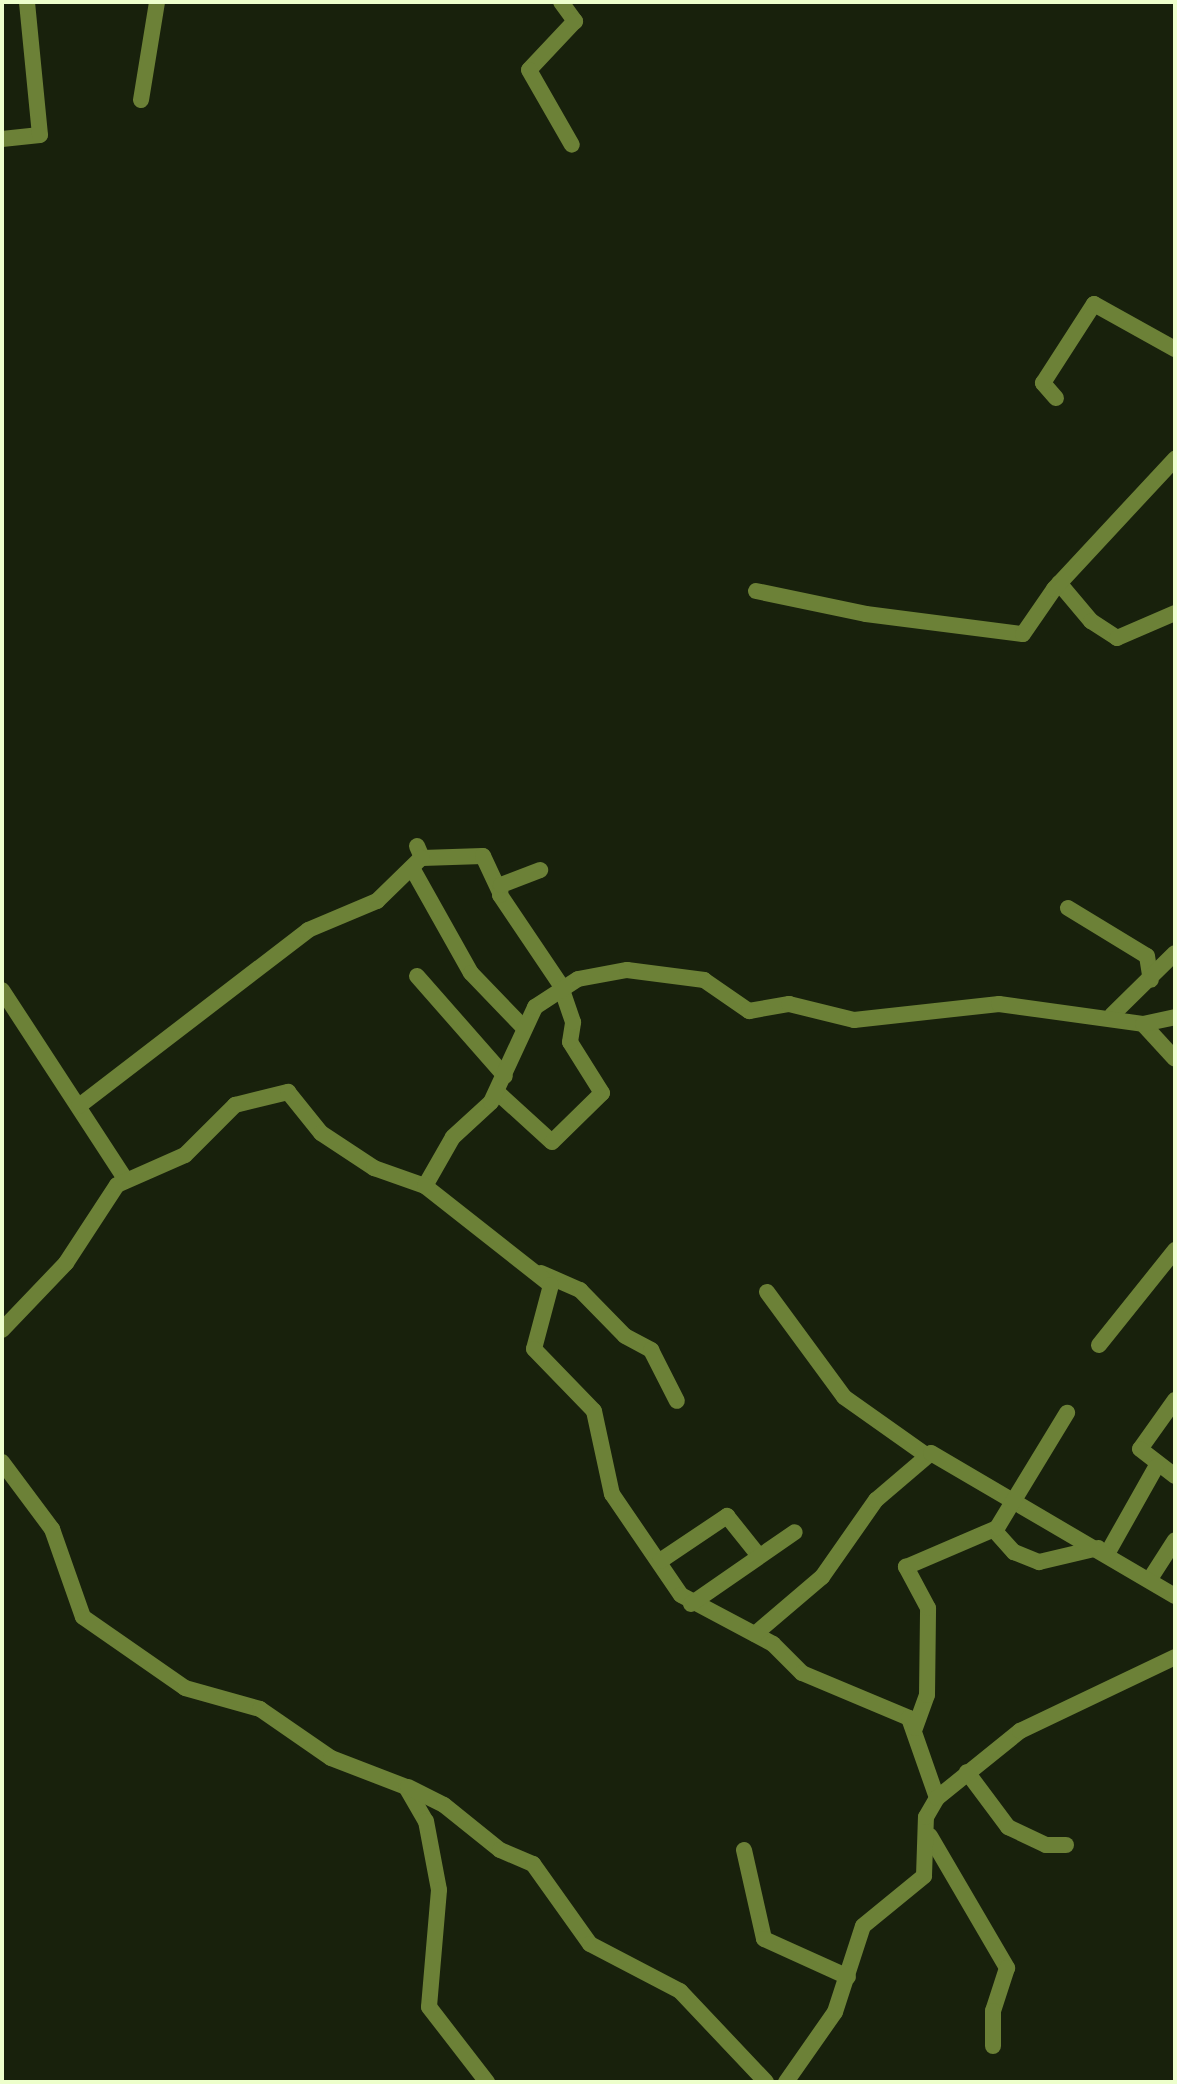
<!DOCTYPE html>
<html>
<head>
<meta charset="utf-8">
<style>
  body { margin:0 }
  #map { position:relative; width:1177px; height:2084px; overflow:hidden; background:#18210c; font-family:Rubik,sans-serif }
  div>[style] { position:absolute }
  .minor>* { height:16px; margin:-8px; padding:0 8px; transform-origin:8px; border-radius:8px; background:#6c8137 }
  span { translate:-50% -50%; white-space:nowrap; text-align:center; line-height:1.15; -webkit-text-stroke:7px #18210c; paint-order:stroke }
  .frame { position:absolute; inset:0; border:4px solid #edffcc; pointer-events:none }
</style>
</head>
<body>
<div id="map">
  <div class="minor">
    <i style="left:561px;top:2px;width:24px;rotate:54deg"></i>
    <i style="left:575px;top:21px;width:67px;rotate:133.2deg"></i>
    <i style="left:529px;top:70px;width:86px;rotate:60.2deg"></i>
    <i style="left:141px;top:100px;width:99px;rotate:-80.7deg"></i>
    <i style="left:2px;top:139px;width:38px;rotate:-6deg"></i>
    <i style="left:40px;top:135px;width:134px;rotate:-95.6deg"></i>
    <i style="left:1056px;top:398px;width:20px;rotate:-131deg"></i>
    <i style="left:1043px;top:383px;width:94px;rotate:-57.2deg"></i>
    <i style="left:1094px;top:304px;width:93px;rotate:29.1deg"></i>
    <i style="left:1059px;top:583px;width:50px;rotate:49.9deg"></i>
    <i style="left:1091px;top:621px;width:31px;rotate:33deg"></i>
    <i style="left:1117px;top:638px;width:63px;rotate:-23.3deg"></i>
    <i style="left:756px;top:591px;width:112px;rotate:11.8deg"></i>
    <i style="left:866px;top:614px;width:158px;rotate:7.3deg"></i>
    <i style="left:1023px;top:634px;width:55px;rotate:-55.4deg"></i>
    <i style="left:1054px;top:589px;width:178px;rotate:-47.1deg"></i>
    <i style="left:417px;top:846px;width:13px;rotate:67deg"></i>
    <i style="left:422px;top:858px;width:61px;rotate:-1.9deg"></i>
    <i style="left:483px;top:856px;width:38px;rotate:65deg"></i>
    <i style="left:412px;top:868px;width:120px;rotate:60.7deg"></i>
    <i style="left:471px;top:973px;width:76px;rotate:46.1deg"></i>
    <i style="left:1068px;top:908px;width:92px;rotate:31.3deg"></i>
    <i style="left:1147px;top:956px;width:24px;rotate:81deg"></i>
    <i style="left:417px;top:976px;width:133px;rotate:48.7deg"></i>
    <i style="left:2px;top:990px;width:227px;rotate:56.9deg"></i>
    <i style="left:1112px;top:1015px;width:88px;rotate:-44.5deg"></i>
    <i style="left:1143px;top:1024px;width:47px;rotate:47.6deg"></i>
    <i style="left:497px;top:1092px;width:74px;rotate:42.3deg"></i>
    <i style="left:552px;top:1142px;width:70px;rotate:-44.4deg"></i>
    <i style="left:602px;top:1093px;width:60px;rotate:-122.1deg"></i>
    <i style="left:570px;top:1042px;width:20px;rotate:-81deg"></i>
    <i style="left:573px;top:1022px;width:40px;rotate:-108.9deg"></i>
    <i style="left:560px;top:984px;width:107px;rotate:-124deg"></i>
    <i style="left:500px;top:895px;width:10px;rotate:-84deg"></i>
    <i style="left:501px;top:885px;width:42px;rotate:-21deg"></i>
    <i style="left:79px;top:1106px;width:289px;rotate:-37.5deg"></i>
    <i style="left:308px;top:930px;width:75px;rotate:-22.8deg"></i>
    <i style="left:377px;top:901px;width:62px;rotate:-44.3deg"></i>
    <i style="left:425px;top:1186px;width:56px;rotate:-60.3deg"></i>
    <i style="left:453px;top:1137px;width:52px;rotate:-42.6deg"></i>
    <i style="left:491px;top:1102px;width:105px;rotate:-65.1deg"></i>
    <i style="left:535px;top:1007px;width:51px;rotate:-33.1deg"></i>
    <i style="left:578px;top:979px;width:50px;rotate:-10.4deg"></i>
    <i style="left:627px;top:970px;width:78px;rotate:7.4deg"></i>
    <i style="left:704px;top:980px;width:55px;rotate:34.6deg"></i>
    <i style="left:749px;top:1011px;width:41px;rotate:-9.9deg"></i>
    <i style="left:789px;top:1004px;width:67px;rotate:13.8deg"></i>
    <i style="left:854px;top:1020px;width:146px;rotate:-6.3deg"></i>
    <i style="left:999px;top:1004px;width:145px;rotate:7.9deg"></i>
    <i style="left:1143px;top:1024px;width:33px;rotate:-12deg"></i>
    <i style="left:541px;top:1273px;width:43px;rotate:23.6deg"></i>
    <i style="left:580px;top:1290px;width:64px;rotate:45.6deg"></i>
    <i style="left:625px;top:1336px;width:30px;rotate:28deg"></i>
    <i style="left:651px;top:1350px;width:57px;rotate:63deg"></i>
    <i style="left:767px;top:1292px;width:130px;rotate:53.7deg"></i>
    <i style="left:844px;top:1397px;width:100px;rotate:35.3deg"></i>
    <i style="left:2px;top:1330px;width:93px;rotate:-46.3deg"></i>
    <i style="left:66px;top:1263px;width:93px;rotate:-56.8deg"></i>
    <i style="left:117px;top:1185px;width:74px;rotate:-23.8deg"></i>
    <i style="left:185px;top:1155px;width:71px;rotate:-45deg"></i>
    <i style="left:235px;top:1105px;width:55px;rotate:-13.8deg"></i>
    <i style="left:288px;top:1092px;width:53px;rotate:51.2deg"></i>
    <i style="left:321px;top:1133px;width:64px;rotate:33.4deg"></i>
    <i style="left:374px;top:1168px;width:54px;rotate:19.4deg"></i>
    <i style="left:425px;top:1186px;width:160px;rotate:38.2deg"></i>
    <i style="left:551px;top:1285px;width:66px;rotate:104.9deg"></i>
    <i style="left:534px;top:1349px;width:86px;rotate:45.9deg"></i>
    <i style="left:594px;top:1411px;width:85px;rotate:77.8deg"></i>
    <i style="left:612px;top:1494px;width:122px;rotate:55.7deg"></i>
    <i style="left:681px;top:1595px;width:104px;rotate:28deg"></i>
    <i style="left:773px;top:1644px;width:41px;rotate:45deg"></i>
    <i style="left:802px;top:1673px;width:116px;rotate:22.8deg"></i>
    <i style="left:909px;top:1718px;width:85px;rotate:70.7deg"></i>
    <i style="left:1099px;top:1345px;width:122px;rotate:-51.3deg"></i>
    <i style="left:1175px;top:1400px;width:60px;rotate:125.5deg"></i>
    <i style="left:1140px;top:1449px;width:44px;rotate:37.6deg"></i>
    <i style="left:2px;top:1462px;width:84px;rotate:53.3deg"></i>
    <i style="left:52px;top:1529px;width:93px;rotate:70.6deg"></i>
    <i style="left:83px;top:1617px;width:124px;rotate:34.8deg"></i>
    <i style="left:185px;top:1688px;width:78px;rotate:15.6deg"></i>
    <i style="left:260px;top:1709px;width:86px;rotate:34.6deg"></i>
    <i style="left:331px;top:1758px;width:80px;rotate:21.1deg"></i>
    <i style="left:406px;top:1787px;width:39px;rotate:60deg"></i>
    <i style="left:426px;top:1821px;width:70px;rotate:79.3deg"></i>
    <i style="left:439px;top:1890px;width:117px;rotate:94.9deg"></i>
    <i style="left:429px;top:2007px;width:95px;rotate:52.3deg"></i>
    <i style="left:994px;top:1530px;width:30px;rotate:48deg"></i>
    <i style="left:1014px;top:1552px;width:27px;rotate:22deg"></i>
    <i style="left:1039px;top:1562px;width:61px;rotate:-13.3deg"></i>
    <i style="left:1107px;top:1554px;width:100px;rotate:-60.6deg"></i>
    <i style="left:660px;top:1561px;width:81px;rotate:-33.9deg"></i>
    <i style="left:727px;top:1516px;width:51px;rotate:51.3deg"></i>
    <i style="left:1150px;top:1579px;width:46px;rotate:-57.3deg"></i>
    <i style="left:691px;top:1604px;width:126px;rotate:-34.7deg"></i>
    <i style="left:755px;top:1634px;width:88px;rotate:-40.4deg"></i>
    <i style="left:822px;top:1577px;width:94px;rotate:-55deg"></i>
    <i style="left:876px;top:1500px;width:72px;rotate:-40.5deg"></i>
    <i style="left:931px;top:1453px;width:283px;rotate:30.4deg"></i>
    <i style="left:915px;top:1728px;width:35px;rotate:-70deg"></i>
    <i style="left:927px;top:1695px;width:87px;rotate:-89.3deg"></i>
    <i style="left:928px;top:1608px;width:47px;rotate:-118.2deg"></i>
    <i style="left:906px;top:1567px;width:99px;rotate:-23.2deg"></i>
    <i style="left:997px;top:1528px;width:135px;rotate:-58.7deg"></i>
    <i style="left:967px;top:1772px;width:69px;rotate:53.3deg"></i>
    <i style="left:1008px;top:1827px;width:42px;rotate:25.3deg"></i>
    <i style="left:1046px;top:1845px;width:20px"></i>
    <i style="left:408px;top:1787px;width:40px;rotate:26.6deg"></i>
    <i style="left:444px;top:1805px;width:72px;rotate:38.8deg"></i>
    <i style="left:500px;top:1850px;width:36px;rotate:23deg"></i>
    <i style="left:533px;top:1864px;width:98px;rotate:54.5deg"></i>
    <i style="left:590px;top:1944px;width:102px;rotate:27.6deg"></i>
    <i style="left:680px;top:1991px;width:125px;rotate:46.6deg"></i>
    <i style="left:930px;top:1836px;width:153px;rotate:59.7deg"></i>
    <i style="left:1007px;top:1968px;width:45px;rotate:108deg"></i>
    <i style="left:993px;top:2011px;width:35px;rotate:90deg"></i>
    <i style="left:744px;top:1850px;width:91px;rotate:77.3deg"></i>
    <i style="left:764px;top:1939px;width:92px;rotate:24.3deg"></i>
    <i style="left:786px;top:2082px;width:85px;rotate:-55deg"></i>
    <i style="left:835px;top:2012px;width:90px;rotate:-72deg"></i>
    <i style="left:863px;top:1926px;width:79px;rotate:-39.3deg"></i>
    <i style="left:924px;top:1876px;width:59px;rotate:-88.1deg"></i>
    <i style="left:926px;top:1817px;width:22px;rotate:-60deg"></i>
    <i style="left:937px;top:1798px;width:107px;rotate:-38.9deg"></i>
    <i style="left:1020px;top:1731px;width:172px;rotate:-25.5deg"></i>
  </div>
  <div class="frame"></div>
</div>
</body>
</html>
